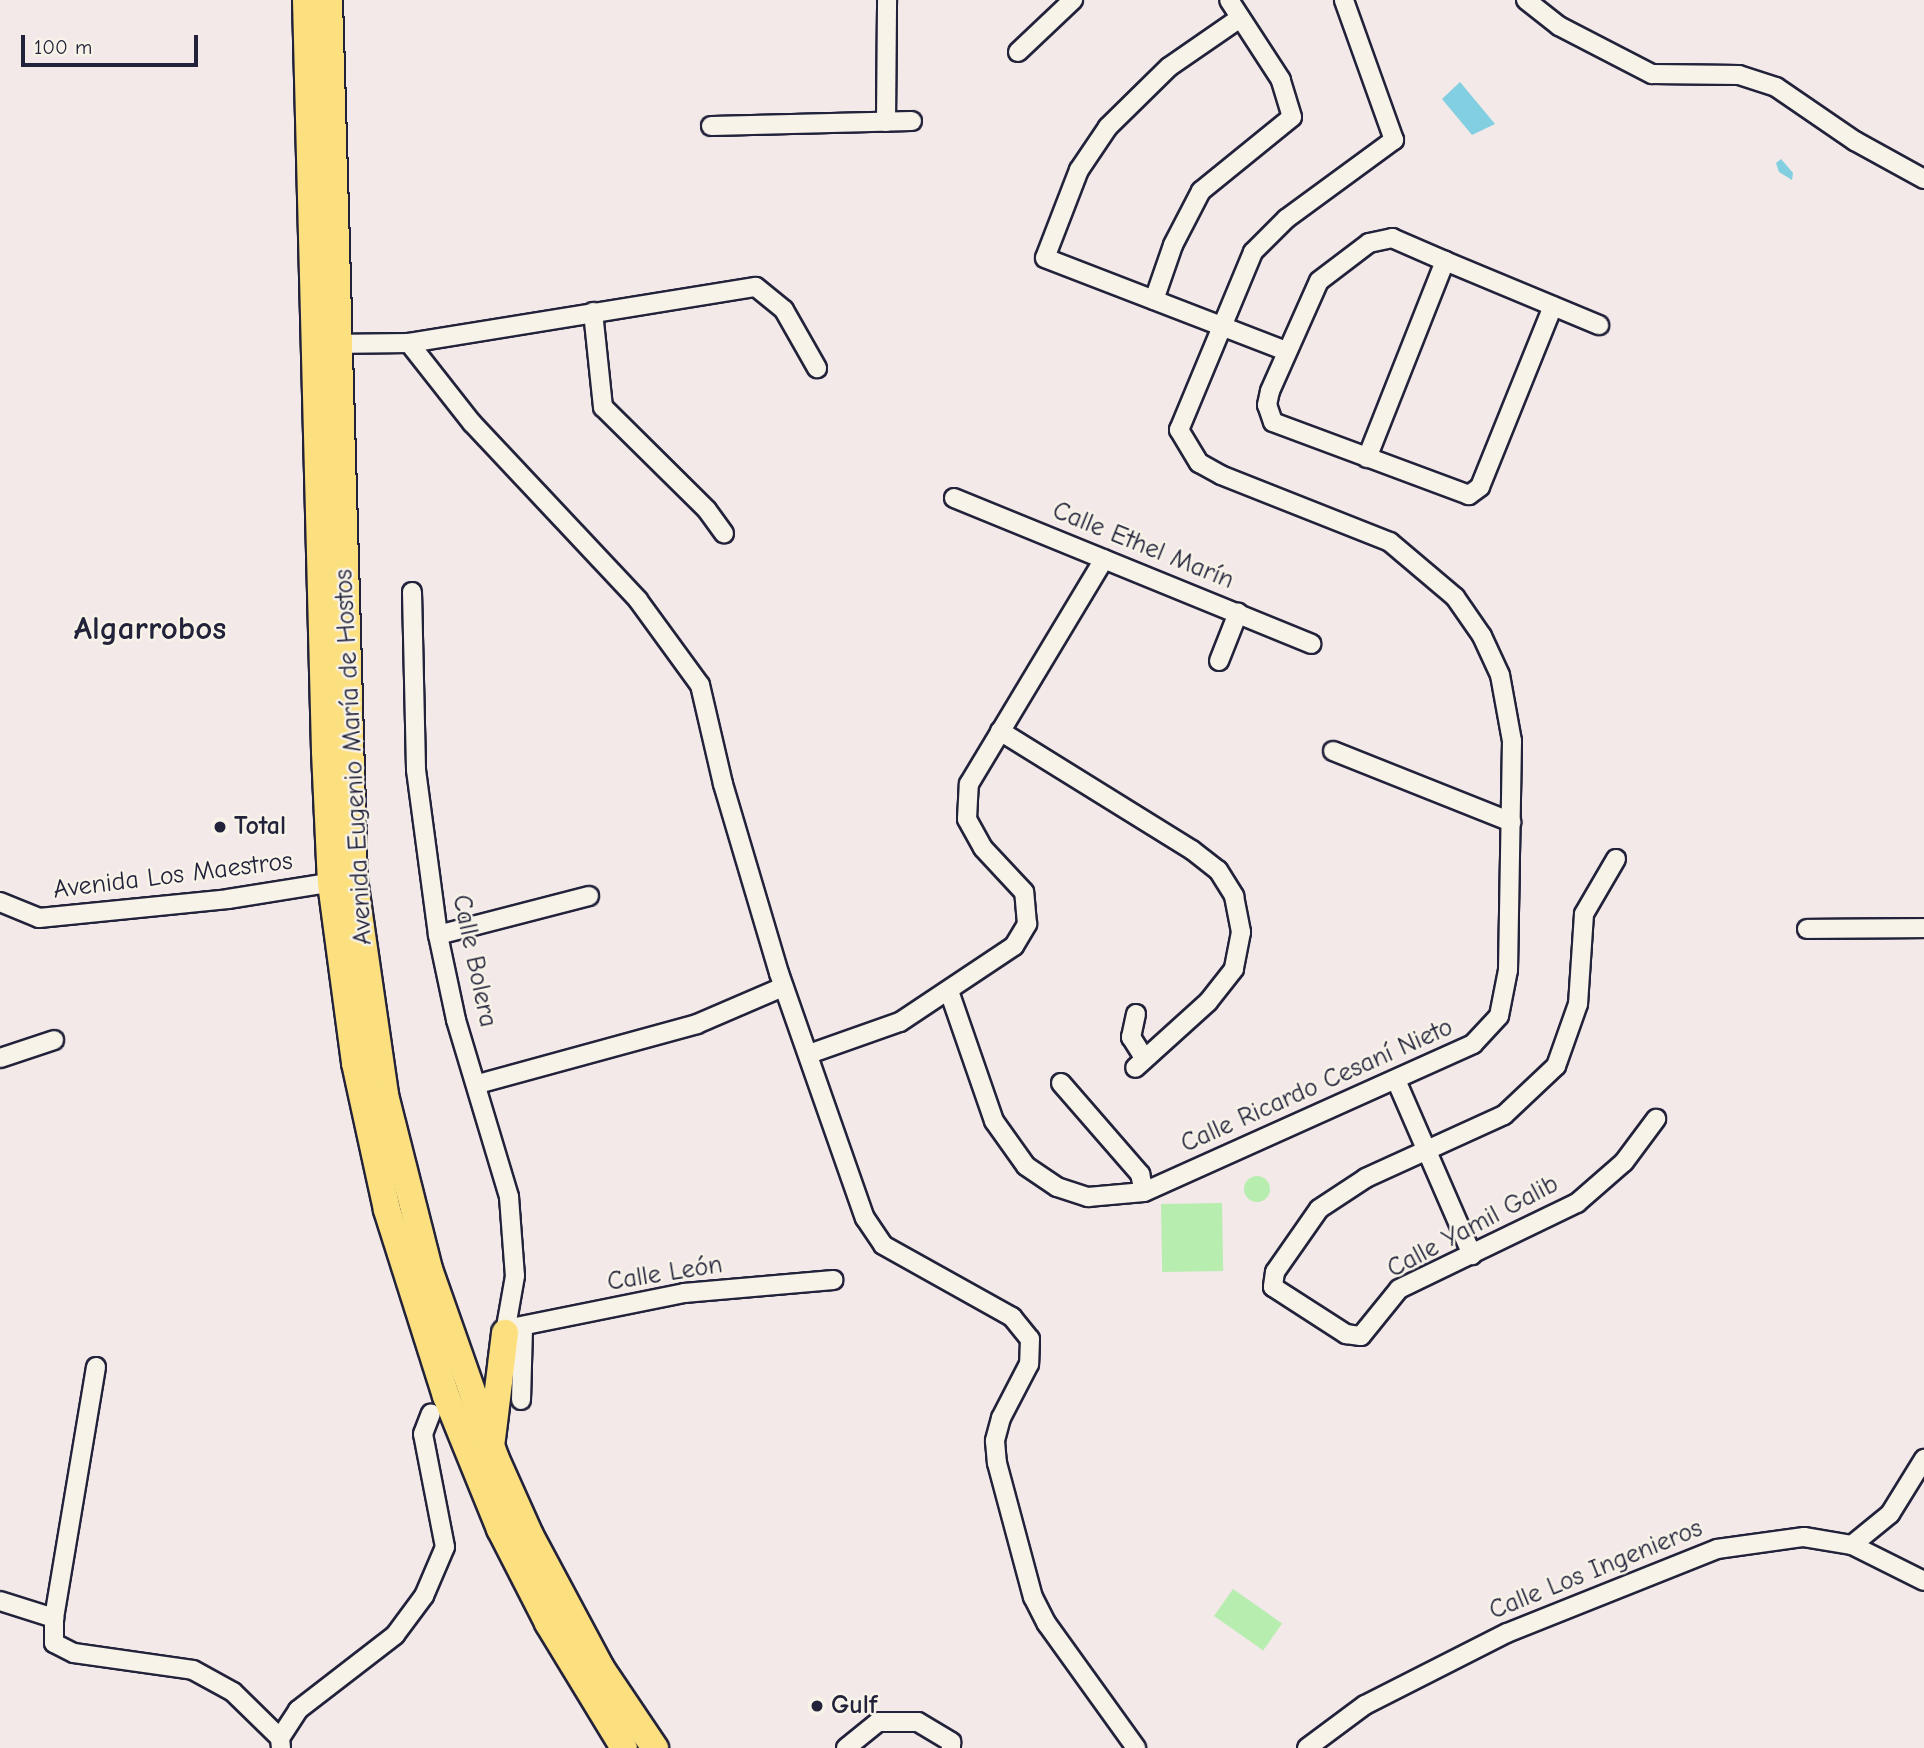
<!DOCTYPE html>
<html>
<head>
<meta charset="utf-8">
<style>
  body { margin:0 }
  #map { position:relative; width:1924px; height:1748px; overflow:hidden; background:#f3e9e8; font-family:"Comic Neue",sans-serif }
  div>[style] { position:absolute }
  .green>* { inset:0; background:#b7edaf; transform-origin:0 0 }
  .round { border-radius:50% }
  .water>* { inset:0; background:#81cfe0 }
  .roads { filter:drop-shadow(2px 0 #22223b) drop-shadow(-2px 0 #22223b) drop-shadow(0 2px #22223b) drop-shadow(0 -2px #22223b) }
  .minor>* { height:18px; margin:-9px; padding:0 9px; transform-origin:9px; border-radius:9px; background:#f7f3e8 }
  .highway>* { height:26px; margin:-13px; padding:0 13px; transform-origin:13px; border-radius:13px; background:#fce080 }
  .dots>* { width:19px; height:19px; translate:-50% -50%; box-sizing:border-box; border:4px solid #f7f3e8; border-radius:50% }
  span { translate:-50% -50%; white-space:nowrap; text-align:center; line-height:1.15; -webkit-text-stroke:5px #f7f3e8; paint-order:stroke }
  .street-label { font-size:26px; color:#22223b }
  .poi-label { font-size:26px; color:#22223b; font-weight:700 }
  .left { translate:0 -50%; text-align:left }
  .district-label { font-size:33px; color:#22223b; font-weight:700 }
  .scale { position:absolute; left:21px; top:35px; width:177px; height:32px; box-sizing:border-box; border:4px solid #22223b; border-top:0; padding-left:9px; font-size:21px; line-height:24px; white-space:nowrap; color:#22223b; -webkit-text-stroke:5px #f7f3e8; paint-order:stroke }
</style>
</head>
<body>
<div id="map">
  <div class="green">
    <i class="round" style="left:1244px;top:1176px;width:26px;height:26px"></i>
    <i style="left:1222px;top:1203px;width:68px;height:61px;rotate:89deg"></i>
    <i style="left:1233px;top:1589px;width:60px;height:33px;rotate:35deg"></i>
  </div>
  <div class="water">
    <i style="clip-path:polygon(1460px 82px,1495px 124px,1472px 135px,1442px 99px)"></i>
    <i style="clip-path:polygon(1781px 159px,1793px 173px,1792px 180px,1779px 172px,1776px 163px)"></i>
  </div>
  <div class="roads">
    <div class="minor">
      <i style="left:1526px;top:0;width:42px;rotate:38.2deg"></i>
      <i style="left:1559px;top:26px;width:105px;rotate:27.3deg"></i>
      <i style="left:1652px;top:74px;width:87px;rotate:0.7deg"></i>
      <i style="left:1739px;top:75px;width:39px;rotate:18deg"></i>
      <i style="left:1776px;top:87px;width:96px;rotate:34.4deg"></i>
      <i style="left:1855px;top:141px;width:79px;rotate:28.8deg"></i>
      <i style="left:1240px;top:18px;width:86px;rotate:145.4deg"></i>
      <i style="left:1169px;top:67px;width:86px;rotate:135.5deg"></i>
      <i style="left:1108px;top:127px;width:52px;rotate:124deg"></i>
      <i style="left:1079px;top:170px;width:94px;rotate:111.1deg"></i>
      <i style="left:1045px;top:258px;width:258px;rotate:21.1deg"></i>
      <i style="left:1018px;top:52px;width:76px;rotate:-43.4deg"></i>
      <i style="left:886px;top:122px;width:122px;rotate:-89.5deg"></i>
      <i style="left:711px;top:126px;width:201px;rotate:-1.4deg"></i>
      <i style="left:1154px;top:300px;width:58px;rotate:-70.9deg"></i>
      <i style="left:1173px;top:245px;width:61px;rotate:-62.6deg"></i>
      <i style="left:1201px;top:191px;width:117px;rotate:-39.1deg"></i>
      <i style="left:1292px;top:117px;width:39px;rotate:-107deg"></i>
      <i style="left:1281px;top:80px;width:95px;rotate:-123deg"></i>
      <i style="left:1553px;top:306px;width:195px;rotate:112deg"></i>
      <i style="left:1480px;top:487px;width:14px;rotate:144deg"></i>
      <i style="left:1469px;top:495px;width:209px;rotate:-159.6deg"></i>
      <i style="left:1273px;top:422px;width:18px;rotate:-109deg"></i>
      <i style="left:1267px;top:405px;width:14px;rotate:-78deg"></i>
      <i style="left:1270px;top:391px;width:120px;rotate:-66deg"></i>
      <i style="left:1319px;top:281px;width:63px;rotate:-37.2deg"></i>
      <i style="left:1369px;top:243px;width:24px;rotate:-12deg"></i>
      <i style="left:1392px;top:238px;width:58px;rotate:23.5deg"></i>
      <i style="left:1445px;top:261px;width:167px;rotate:22.6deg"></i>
      <i style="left:593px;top:312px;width:96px;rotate:84deg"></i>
      <i style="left:603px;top:407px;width:146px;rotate:44.7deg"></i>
      <i style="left:707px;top:510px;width:29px;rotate:54deg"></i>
      <i style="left:409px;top:343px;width:351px;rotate:-9.2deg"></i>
      <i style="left:756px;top:287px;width:36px;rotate:39deg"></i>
      <i style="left:784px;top:310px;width:67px;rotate:60.4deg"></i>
      <i style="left:330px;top:344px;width:79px;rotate:-0.7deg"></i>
      <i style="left:409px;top:343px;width:102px;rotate:51.8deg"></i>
      <i style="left:472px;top:423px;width:243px;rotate:46.8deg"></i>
      <i style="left:638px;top:600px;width:105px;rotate:53.9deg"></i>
      <i style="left:700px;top:685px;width:102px;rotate:76.9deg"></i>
      <i style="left:723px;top:784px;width:197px;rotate:73.5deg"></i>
      <i style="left:779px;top:973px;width:260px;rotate:70.7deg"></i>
      <i style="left:865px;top:1218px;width:32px;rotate:56deg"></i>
      <i style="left:883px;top:1245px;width:148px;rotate:29.2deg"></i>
      <i style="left:1012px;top:1317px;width:28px;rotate:51deg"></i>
      <i style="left:1030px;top:1339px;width:25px;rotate:92deg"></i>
      <i style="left:1029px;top:1364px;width:61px;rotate:117.4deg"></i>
      <i style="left:1001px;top:1418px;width:24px;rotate:105deg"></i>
      <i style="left:995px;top:1441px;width:22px;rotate:85deg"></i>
      <i style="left:997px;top:1463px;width:139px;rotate:75deg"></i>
      <i style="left:1033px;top:1597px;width:30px;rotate:63deg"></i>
      <i style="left:1047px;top:1624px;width:153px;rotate:54.3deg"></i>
      <i style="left:1367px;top:458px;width:212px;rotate:-68.4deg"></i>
      <i style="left:954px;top:498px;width:386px;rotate:22.2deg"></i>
      <i style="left:412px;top:592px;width:178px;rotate:88.7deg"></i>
      <i style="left:416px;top:770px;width:166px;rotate:82.4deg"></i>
      <i style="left:438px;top:935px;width:87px;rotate:78deg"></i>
      <i style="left:456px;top:1020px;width:185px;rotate:73.3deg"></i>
      <i style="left:509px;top:1197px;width:79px;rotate:85.7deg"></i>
      <i style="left:515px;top:1276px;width:58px;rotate:100deg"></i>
      <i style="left:1219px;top:661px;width:52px;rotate:-68.4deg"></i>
      <i style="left:1000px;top:731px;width:226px;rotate:31.8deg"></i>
      <i style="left:1192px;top:850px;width:33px;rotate:38deg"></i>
      <i style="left:1218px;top:870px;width:31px;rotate:58deg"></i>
      <i style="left:1234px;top:896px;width:37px;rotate:79deg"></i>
      <i style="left:1241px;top:932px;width:38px;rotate:101deg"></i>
      <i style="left:1234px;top:969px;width:42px;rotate:128.2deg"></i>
      <i style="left:1208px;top:1002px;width:98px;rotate:137.9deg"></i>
      <i style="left:1333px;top:751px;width:192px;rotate:21.7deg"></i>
      <i style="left:1616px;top:859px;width:64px;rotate:120.2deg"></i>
      <i style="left:1584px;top:914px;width:90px;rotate:93.8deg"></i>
      <i style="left:1578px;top:1004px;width:66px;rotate:109.5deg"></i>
      <i style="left:1556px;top:1066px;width:71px;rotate:136.7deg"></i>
      <i style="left:1504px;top:1115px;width:152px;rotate:155.5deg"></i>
      <i style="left:1366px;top:1178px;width:56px;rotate:146.6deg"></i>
      <i style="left:1319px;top:1209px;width:77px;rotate:124.9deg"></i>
      <i style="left:1275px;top:1272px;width:15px;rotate:98deg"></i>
      <i style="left:1273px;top:1287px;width:87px;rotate:32.8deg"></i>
      <i style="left:1346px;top:1334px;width:15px;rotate:8deg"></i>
      <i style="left:1361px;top:1336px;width:60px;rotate:-51deg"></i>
      <i style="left:1399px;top:1289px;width:198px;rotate:-25.8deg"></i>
      <i style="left:1577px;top:1203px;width:62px;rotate:-41.1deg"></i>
      <i style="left:1624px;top:1162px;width:54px;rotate:-53.3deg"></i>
      <i style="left:0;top:902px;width:42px;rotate:22.3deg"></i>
      <i style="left:39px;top:918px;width:190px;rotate:-5.7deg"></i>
      <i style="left:228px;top:899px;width:113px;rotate:-9.1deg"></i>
      <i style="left:1807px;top:929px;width:117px;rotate:-0.5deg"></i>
      <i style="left:438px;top:935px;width:156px;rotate:-14.5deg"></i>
      <i style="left:949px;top:991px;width:138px;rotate:70.9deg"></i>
      <i style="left:994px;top:1121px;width:55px;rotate:54.6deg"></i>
      <i style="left:1026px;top:1166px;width:37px;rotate:34deg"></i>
      <i style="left:1057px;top:1187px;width:33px;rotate:18deg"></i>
      <i style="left:1088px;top:1197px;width:56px;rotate:-5.1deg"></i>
      <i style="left:1144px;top:1192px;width:361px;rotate:-24.2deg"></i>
      <i style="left:1473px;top:1044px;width:38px;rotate:-47deg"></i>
      <i style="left:1499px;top:1016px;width:47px;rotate:-78.9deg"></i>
      <i style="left:1508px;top:970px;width:229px;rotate:-89deg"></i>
      <i style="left:1512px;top:741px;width:67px;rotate:-100.3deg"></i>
      <i style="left:1500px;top:675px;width:43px;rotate:-114.8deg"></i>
      <i style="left:1482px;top:636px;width:47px;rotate:-124.7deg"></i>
      <i style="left:1455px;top:597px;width:85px;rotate:-139.8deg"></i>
      <i style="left:1390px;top:542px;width:182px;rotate:-158.4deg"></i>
      <i style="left:1221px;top:475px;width:25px;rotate:-151deg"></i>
      <i style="left:1199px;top:463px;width:39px;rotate:-121deg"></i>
      <i style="left:1179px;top:430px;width:193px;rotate:-67.4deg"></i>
      <i style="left:1253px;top:252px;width:47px;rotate:-45deg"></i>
      <i style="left:1286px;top:219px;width:134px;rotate:-36.2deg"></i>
      <i style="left:1394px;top:140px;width:149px;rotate:-109.7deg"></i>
      <i style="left:1136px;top:1014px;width:24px;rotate:102deg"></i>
      <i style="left:1131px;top:1037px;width:26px;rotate:58deg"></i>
      <i style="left:809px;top:1054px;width:96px;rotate:-19.4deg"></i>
      <i style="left:900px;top:1022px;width:137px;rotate:-33.7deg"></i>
      <i style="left:1014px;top:946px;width:26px;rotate:-59deg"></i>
      <i style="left:1027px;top:924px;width:32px;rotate:-95deg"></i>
      <i style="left:1024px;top:892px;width:60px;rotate:-133deg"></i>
      <i style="left:983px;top:848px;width:33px;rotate:-119deg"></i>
      <i style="left:967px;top:819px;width:35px;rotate:-87deg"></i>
      <i style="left:969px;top:784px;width:262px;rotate:-59deg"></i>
      <i style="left:0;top:1058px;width:57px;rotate:-18.4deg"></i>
      <i style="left:1396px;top:1080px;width:191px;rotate:66.5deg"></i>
      <i style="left:1061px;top:1083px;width:121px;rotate:49deg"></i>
      <i style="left:1140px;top:1174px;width:18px;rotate:77deg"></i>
      <i style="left:478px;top:1084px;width:227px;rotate:-15.3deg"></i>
      <i style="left:697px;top:1024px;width:94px;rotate:-23.3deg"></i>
      <i style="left:506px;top:1329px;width:182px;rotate:-11.4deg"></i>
      <i style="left:684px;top:1293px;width:150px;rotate:-5deg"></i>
      <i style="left:96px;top:1367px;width:254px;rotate:99.5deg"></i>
      <i style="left:54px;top:1618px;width:25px;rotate:90deg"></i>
      <i style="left:54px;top:1643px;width:22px;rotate:27deg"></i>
      <i style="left:74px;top:1653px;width:120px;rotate:8.1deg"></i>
      <i style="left:193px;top:1670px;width:46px;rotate:28.8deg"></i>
      <i style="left:233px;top:1692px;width:66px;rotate:44.4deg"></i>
      <i style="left:521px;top:1400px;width:72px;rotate:-88.4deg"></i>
      <i style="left:1852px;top:1545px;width:49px;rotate:-39.2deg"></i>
      <i style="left:1890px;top:1514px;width:65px;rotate:-58.3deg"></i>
      <i style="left:0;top:1601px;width:57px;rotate:17.5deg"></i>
      <i style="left:281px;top:1748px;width:10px;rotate:-96deg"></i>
      <i style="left:280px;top:1738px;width:33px;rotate:-57deg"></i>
      <i style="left:298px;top:1710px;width:123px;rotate:-37.7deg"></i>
      <i style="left:395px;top:1635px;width:49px;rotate:-53.4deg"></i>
      <i style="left:424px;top:1596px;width:53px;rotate:-66.8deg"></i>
      <i style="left:445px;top:1547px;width:115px;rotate:-101deg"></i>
      <i style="left:423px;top:1434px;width:22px;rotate:-69deg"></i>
      <i style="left:846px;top:1748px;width:41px;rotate:-39.1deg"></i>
      <i style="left:878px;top:1722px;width:40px"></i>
      <i style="left:918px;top:1722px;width:39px;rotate:31deg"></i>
      <i style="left:951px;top:1742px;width:6px;rotate:90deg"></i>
      <i style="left:1307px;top:1748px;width:72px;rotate:-36.6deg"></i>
      <i style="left:1365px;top:1705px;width:159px;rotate:-26.9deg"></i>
      <i style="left:1507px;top:1633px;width:226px;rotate:-21.8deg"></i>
      <i style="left:1717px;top:1549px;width:88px;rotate:-7.9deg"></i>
      <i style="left:1804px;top:1537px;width:49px;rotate:9.5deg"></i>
      <i style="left:1852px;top:1545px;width:80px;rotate:26.6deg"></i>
    </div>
    <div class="highway">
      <i style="left:306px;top:0;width:752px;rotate:88.55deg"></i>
      <i style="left:325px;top:752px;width:131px;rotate:87.4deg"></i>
      <i style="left:331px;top:883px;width:182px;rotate:82.4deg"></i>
      <i style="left:355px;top:1063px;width:150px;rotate:77.7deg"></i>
      <i style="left:387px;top:1210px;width:195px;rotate:72.4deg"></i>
      <i style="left:446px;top:1396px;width:144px;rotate:67.9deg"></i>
      <i style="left:500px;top:1529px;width:106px;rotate:62.9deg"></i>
      <i style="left:548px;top:1623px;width:146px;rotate:58.7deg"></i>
      <i style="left:329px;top:0;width:879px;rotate:88.37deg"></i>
      <i style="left:354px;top:879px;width:218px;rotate:81.8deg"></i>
      <i style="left:385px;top:1095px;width:179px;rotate:75.8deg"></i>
      <i style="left:429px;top:1269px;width:201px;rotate:70.6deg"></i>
      <i style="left:496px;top:1459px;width:83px;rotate:65.9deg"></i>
      <i style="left:530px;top:1535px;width:151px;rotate:61.9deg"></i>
      <i style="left:601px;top:1668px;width:97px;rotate:56deg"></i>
      <i style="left:492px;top:1439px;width:107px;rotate:-83deg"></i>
    </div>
  </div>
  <div class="dots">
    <i style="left:220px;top:827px;background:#22223b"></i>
    <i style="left:817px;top:1706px;background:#22223b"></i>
  </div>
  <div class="street-label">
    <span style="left:1143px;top:546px;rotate:22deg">Calle Ethel Marín</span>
    <span style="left:354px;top:757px;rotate:-93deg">Avenida Eugenio María de Hostos</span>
    <span style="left:173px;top:876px;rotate:-7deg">Avenida Los Maestros</span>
    <span style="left:474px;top:961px;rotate:78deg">Calle Bolera</span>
    <span style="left:1317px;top:1086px;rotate:-24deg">Calle Ricardo Cesaní Nieto</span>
    <span style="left:1473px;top:1227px;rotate:-28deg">Calle Yamil Galib</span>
    <span style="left:665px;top:1274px;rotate:-9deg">Calle León</span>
    <span style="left:1596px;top:1570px;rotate:-22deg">Calle Los Ingenieros</span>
  </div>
  <div class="poi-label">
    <span class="left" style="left:234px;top:827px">Total</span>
    <span class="left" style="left:831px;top:1706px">Gulf</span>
  </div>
  <div class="district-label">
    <span style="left:150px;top:629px">Algarrobos</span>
  </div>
  <div class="scale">100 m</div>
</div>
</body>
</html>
